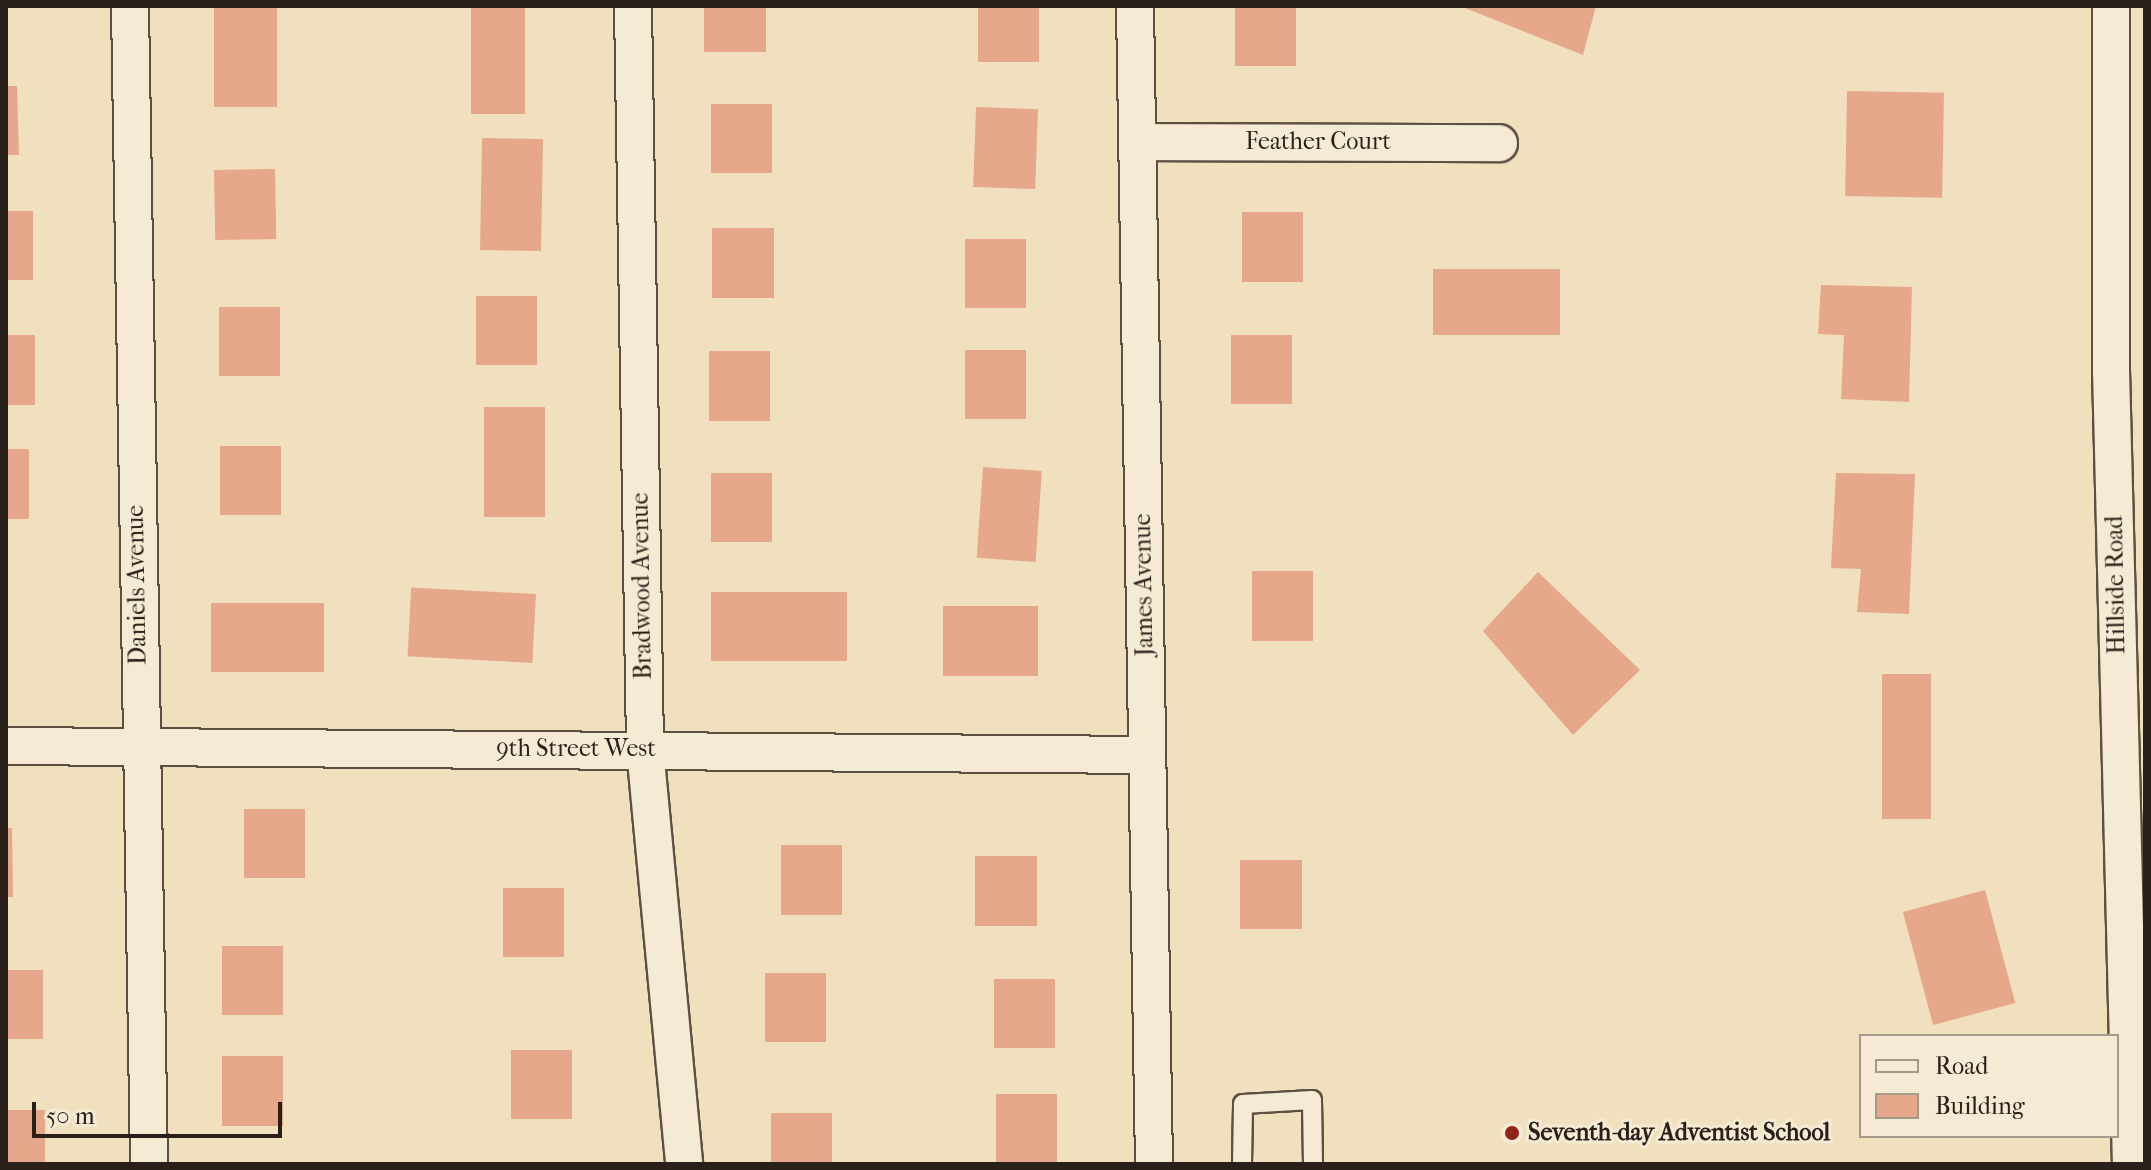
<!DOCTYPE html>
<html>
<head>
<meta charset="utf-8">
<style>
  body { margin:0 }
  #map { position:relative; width:2151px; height:1170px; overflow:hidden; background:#f0e0bd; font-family:"IM FELL French Canon",serif }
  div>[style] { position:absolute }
  .building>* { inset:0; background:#e6a78a; transform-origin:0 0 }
  .roads { filter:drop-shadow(2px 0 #5c5043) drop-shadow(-2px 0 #5c5043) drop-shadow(0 2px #5c5043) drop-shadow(0 -2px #5c5043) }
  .service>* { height:18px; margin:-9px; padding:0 9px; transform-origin:9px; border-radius:9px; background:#f5ebd4 }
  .minor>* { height:36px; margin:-18px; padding:0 18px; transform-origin:18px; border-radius:18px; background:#f5ebd4 }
  .dots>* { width:22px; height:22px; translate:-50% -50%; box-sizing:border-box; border:4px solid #f5ebd4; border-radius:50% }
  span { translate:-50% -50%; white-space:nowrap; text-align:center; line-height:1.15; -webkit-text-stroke:6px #f5ebd4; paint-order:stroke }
  .street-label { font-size:24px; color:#2a201a }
  .poi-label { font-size:24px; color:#2a201a; font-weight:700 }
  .left { translate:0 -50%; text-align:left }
  .frame { position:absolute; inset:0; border:8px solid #2a201a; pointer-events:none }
  .legend { position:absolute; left:1859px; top:1034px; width:260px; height:104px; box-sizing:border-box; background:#f5ebd4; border:2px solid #a49a8a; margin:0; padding:10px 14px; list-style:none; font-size:24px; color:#2a201a }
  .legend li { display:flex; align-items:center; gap:16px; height:40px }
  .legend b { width:40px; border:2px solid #a49a8a }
  .scale { position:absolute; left:32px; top:1102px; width:250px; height:36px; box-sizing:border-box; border:4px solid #2a201a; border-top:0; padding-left:10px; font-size:24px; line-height:28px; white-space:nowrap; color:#2a201a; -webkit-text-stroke:6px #f5ebd4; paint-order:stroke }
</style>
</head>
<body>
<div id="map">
  <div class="building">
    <i style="left:214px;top:6px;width:63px;height:101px"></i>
    <i style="left:704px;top:6px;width:62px;height:46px"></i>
    <i style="left:978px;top:6px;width:61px;height:56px"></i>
    <i style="left:1235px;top:6px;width:61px;height:60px"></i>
    <i style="clip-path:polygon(1460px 6px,1596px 6px,1583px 55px)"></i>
    <i style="left:471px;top:7px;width:54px;height:107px"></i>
    <i style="clip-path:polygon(6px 86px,17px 86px,19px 155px,6px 155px)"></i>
    <i style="left:1847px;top:91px;width:97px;height:105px;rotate:1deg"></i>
    <i style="left:711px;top:104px;width:61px;height:69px"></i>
    <i style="left:976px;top:107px;width:62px;height:80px;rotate:2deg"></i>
    <i style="left:543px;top:139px;width:112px;height:61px;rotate:91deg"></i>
    <i style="left:275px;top:169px;width:70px;height:61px;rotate:89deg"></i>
    <i style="left:6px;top:211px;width:27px;height:69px"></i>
    <i style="left:1242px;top:212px;width:61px;height:70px"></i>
    <i style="left:712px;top:228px;width:62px;height:70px"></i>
    <i style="left:965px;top:239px;width:61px;height:69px"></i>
    <i style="left:1433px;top:269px;width:127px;height:66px"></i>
    <i style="clip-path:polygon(1821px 285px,1912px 287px,1909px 402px,1841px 399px,1844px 335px,1818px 334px)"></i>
    <i style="left:476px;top:296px;width:61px;height:69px"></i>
    <i style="left:219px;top:307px;width:61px;height:69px"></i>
    <i style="left:6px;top:335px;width:29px;height:70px"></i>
    <i style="left:1231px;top:335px;width:61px;height:69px"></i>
    <i style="left:965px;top:350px;width:61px;height:69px"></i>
    <i style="left:709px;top:351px;width:61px;height:70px"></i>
    <i style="left:484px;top:407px;width:61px;height:110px"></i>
    <i style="left:220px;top:446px;width:61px;height:69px"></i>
    <i style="left:6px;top:449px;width:23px;height:70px"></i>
    <i style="left:983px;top:467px;width:59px;height:91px;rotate:4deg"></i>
    <i style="left:711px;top:473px;width:61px;height:69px"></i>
    <i style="clip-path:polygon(1836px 473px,1915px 474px,1909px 614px,1857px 612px,1861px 569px,1831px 568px)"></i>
    <i style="left:1252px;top:571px;width:61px;height:70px"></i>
    <i style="clip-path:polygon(1538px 572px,1640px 670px,1573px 735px,1483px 631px)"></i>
    <i style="left:711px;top:592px;width:136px;height:69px"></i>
    <i style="left:536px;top:594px;width:69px;height:125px;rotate:93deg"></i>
    <i style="left:211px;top:603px;width:113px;height:69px"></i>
    <i style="left:943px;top:606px;width:95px;height:70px"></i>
    <i style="left:1882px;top:674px;width:49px;height:145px"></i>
    <i style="left:244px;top:809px;width:61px;height:69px"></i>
    <i style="clip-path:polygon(6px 828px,12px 828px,13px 897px,6px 897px)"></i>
    <i style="left:781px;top:845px;width:61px;height:70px"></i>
    <i style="left:975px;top:856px;width:62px;height:70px"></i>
    <i style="left:1240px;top:860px;width:62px;height:69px"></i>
    <i style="left:503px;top:888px;width:61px;height:69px"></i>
    <i style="left:1985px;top:890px;width:117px;height:85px;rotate:75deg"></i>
    <i style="left:222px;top:946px;width:61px;height:69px"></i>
    <i style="left:6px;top:970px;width:37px;height:69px"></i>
    <i style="left:765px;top:973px;width:61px;height:69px"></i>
    <i style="left:994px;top:979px;width:61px;height:69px"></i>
    <i style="left:511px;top:1050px;width:61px;height:69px"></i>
    <i style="left:222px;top:1056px;width:61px;height:70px"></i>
    <i style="left:996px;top:1094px;width:61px;height:70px"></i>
    <i style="left:6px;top:1110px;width:39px;height:54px"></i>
    <i style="left:771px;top:1113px;width:61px;height:51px"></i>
  </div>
  <div class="roads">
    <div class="service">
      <i style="left:1242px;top:1164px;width:60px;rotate:-89deg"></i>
      <i style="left:1243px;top:1104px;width:69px;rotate:-3.3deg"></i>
      <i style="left:1312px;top:1100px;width:64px;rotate:89.1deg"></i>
    </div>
    <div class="minor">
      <i style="left:130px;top:6px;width:1158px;rotate:89.06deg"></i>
      <i style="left:633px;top:6px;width:743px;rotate:89.07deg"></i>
      <i style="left:645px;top:749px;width:417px;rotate:84.6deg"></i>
      <i style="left:1135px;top:6px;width:1158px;rotate:89.06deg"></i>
      <i style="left:2111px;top:6px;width:364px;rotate:90deg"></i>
      <i style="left:2111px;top:370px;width:794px;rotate:88.56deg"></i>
      <i style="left:1137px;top:142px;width:362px;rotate:0.2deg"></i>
      <i style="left:6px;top:746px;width:1140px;rotate:0.45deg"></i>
    </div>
  </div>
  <div class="dots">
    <i style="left:1512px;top:1133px;background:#8f2418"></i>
  </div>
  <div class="street-label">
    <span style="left:1318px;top:142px">Feather Court</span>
    <span style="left:137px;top:585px;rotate:-91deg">Daniels Avenue</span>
    <span style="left:1144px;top:585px;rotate:-91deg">James Avenue</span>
    <span style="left:2116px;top:585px;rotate:-91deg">Hillside Road</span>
    <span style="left:642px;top:586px;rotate:-91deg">Bradwood Avenue</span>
    <span style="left:576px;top:749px">9th Street West</span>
  </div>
  <div class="poi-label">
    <span class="left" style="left:1528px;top:1133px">Seventh-day Adventist School</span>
  </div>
  <div class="frame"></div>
  <ul class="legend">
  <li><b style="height:10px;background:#f5ebd4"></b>Road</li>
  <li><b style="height:22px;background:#e6a78a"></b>Building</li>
  </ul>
  <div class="scale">50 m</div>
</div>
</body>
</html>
